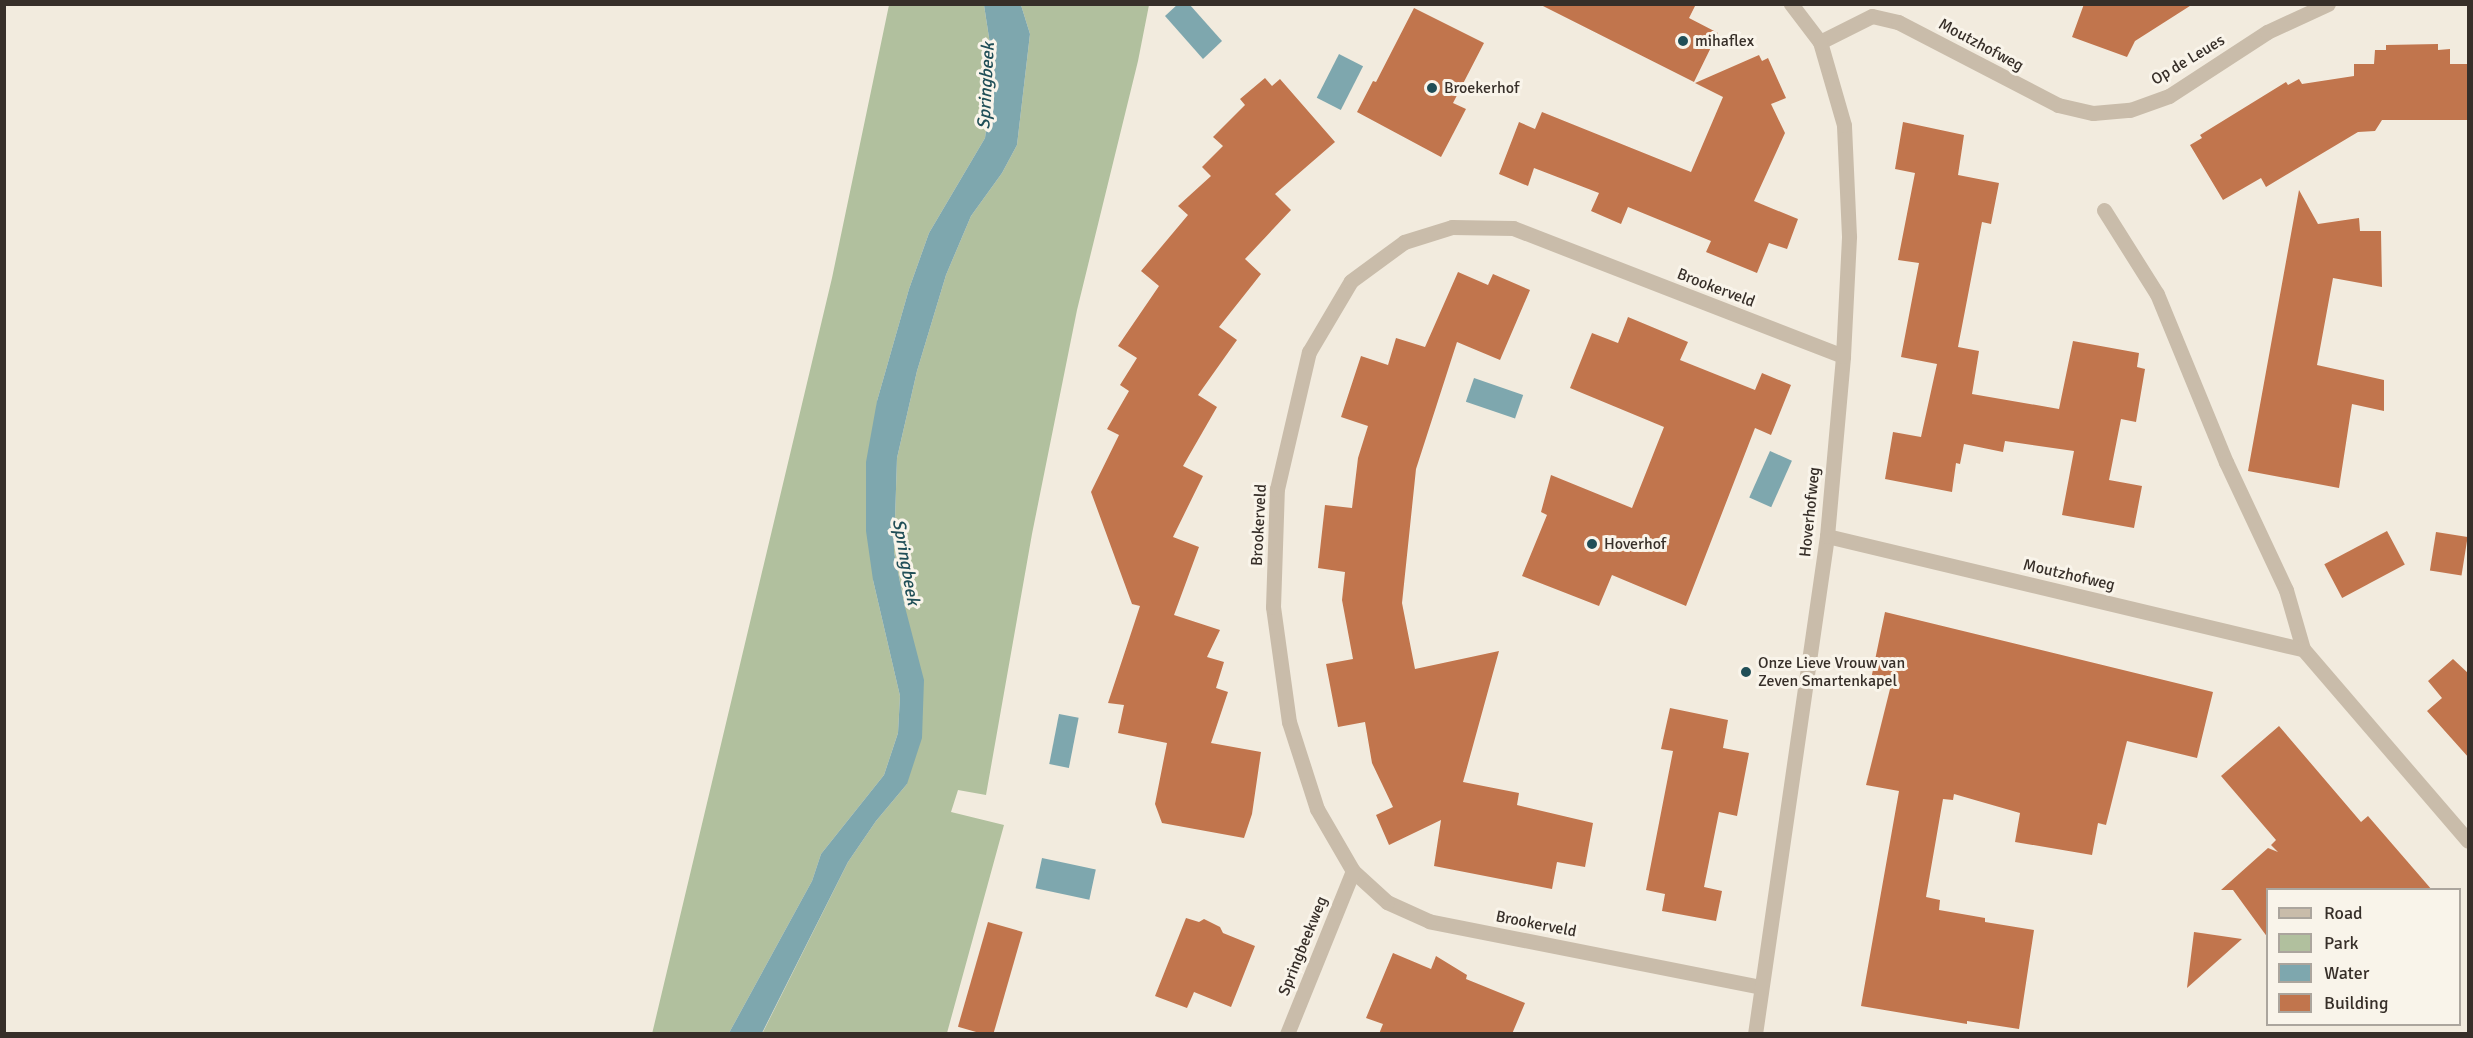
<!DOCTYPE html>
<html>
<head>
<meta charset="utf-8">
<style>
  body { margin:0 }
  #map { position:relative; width:2473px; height:1038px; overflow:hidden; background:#f2ebde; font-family:Signika,sans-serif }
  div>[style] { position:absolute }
  .green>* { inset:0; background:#b1c09e }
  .water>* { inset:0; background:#7ea7ae; transform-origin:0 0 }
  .building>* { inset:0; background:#c1754d; transform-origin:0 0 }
  .minor>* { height:15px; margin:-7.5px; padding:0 7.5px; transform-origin:7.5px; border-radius:7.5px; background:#c9bcaa }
  .dots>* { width:16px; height:16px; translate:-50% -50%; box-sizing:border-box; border:3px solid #f9f4ea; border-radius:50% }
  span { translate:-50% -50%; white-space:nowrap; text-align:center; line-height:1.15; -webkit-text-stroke:6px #f9f4ea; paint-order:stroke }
  .poi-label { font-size:16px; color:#372f29 }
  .left { translate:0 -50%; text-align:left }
  .street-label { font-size:16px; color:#372f29 }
  .water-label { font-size:18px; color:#204e57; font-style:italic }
  .frame { position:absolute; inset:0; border:6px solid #372f29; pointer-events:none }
  .legend { position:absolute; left:2266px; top:888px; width:195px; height:138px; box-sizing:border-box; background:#f9f4ea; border:2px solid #aba59d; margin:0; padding:8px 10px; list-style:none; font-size:18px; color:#372f29 }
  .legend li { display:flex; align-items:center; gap:12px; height:30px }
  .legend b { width:30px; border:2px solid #aba59d }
</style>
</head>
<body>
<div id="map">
  <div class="green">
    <i style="clip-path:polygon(889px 5px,984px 5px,994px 70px,985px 138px,929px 233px,909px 289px,877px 401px,873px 580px,900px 696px,898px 733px,884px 775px,821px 854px,812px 881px,729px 1033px,652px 1034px,832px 278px)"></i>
    <i style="clip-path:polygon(1021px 5px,1149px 5px,1138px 61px,1077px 310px,1032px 534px,986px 795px,958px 790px,951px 812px,1004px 825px,947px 1033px,762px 1034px,848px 862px,876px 821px,907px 784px,905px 607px,894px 552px,897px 458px,917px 371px,946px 275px,971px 216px,1002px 173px,1017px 145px,1030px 34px)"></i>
  </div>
  <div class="water">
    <i style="clip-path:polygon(1178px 4px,1190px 5px,1222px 41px,1203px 59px,1165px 16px)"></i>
    <i style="clip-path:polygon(984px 5px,1021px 5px,1030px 34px,1017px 145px,1002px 173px,971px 216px,946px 275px,917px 371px,897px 458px,894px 552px,905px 607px,924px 680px,922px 738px,907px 784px,876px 821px,848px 862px,762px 1033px,729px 1033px,812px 881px,821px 854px,884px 775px,898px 733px,900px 696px,873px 580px,866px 531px,866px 462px,877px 401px,909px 289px,929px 233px,985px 138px,994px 70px)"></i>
    <i style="left:1339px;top:54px;width:27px;height:49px;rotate:27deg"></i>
    <i style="left:1474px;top:378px;width:52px;height:25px;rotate:19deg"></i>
    <i style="left:1770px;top:451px;width:24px;height:51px;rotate:24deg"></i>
    <i style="left:1059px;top:714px;width:20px;height:51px;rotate:11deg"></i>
    <i style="left:1042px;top:858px;width:55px;height:31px;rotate:12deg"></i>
  </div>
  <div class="building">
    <i style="clip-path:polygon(1539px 4px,1696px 4px,1689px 18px,1718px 33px,1694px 82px)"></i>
    <i style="clip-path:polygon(2084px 4px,2193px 4px,2135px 41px,2127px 57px,2072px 37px)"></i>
    <i style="clip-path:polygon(1414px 8px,1484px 43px,1453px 103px,1466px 109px,1441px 157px,1357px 112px,1373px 81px,1376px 82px)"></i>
    <i style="clip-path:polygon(2438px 44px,2438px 50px,2450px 49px,2450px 64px,2469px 64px,2469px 120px,2382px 120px,2375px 131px,2358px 132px,2266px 187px,2261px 178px,2223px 200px,2190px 145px,2202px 138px,2200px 135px,2286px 82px,2288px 85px,2299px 79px,2302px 84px,2354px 76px,2354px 64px,2374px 64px,2375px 50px,2386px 50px,2386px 45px)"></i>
    <i style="clip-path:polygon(1759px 55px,1762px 61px,1768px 58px,1786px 98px,1771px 104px,1785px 133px,1754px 201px,1798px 219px,1787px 249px,1769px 243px,1757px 273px,1706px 252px,1711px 241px,1628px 207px,1621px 224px,1591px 211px,1599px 193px,1534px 168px,1528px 186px,1499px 174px,1519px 122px,1535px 129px,1542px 112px,1691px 172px,1723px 97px,1695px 83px)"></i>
    <i style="clip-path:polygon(1265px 78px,1272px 86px,1280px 79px,1335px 142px,1275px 194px,1291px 210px,1245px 259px,1261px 274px,1219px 327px,1237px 340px,1198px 395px,1217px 407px,1183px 466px,1203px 476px,1173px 537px,1199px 547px,1174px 615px,1220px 630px,1207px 657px,1224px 662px,1216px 688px,1228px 692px,1211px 743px,1261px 752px,1252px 814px,1244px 838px,1162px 823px,1155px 804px,1167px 743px,1118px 733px,1124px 705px,1108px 703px,1140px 606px,1132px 604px,1091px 492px,1119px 435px,1107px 429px,1129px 391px,1120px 385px,1137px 358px,1118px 346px,1159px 286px,1141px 271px,1188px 215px,1178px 206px,1211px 176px,1202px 167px,1223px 146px,1213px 137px,1245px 105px,1240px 99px)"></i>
    <i style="clip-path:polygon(1903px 122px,1964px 135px,1958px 175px,1999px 183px,1991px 224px,1982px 222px,1958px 347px,1979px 351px,1972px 394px,2059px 409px,2073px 341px,2139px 353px,2137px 367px,2145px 369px,2136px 422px,2121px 419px,2109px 480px,2142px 486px,2134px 528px,2062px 515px,2074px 451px,2005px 441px,2003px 452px,1964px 444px,1960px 464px,1956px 463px,1952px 492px,1885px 479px,1893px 432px,1921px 437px,1937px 364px,1901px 357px,1919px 263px,1898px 260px,1915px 173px,1895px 169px)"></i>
    <i style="clip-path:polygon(2299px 190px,2318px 224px,2359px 218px,2360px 231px,2381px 231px,2382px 287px,2333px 278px,2317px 365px,2384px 380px,2384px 411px,2352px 404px,2339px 488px,2248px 471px)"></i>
    <i style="clip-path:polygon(1458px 272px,1488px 285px,1493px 274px,1530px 290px,1500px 360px,1457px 342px,1416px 469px,1402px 603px,1415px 669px,1499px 651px,1463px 782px,1519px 793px,1517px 805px,1593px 823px,1585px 867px,1557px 862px,1552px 889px,1434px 866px,1441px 820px,1389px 845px,1376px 815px,1393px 807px,1372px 763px,1365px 722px,1338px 727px,1326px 664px,1353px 659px,1342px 600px,1345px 572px,1318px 568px,1325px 505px,1352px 508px,1358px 458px,1368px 426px,1341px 417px,1361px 356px,1388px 365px,1396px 338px,1425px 347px)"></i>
    <i style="clip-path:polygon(1628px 317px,1688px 342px,1680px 360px,1755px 390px,1762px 373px,1791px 385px,1771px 435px,1755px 428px,1686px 606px,1612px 575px,1599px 606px,1522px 576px,1547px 515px,1541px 512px,1551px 475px,1632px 508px,1664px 427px,1570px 388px,1592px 333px,1618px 343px)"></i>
    <i style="left:2387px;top:531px;width:38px;height:71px;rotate:62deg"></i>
    <i style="left:2436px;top:532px;width:32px;height:39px;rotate:9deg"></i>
    <i style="clip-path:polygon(1885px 612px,2213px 692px,2197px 758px,2127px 741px,2106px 825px,2098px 823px,2092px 855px,2015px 842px,2020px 813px,1954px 794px,1953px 800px,1943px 799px,1926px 897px,1940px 900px,1939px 910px,1985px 918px,1985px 922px,2034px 930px,2019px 1029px,1967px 1021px,1967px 1024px,1861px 1006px,1899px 791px,1866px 785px,1890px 689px,1870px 684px)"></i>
    <i style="clip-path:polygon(2453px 659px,2469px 674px,2469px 758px,2427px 711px,2442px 698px,2428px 681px)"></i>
    <i style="clip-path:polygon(1670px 708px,1728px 720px,1723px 748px,1749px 753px,1737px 816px,1719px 812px,1704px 887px,1722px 891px,1716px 921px,1662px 911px,1665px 894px,1646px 890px,1673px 751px,1661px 749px)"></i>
    <i style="clip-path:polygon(2279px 726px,2361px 822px,2368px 816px,2432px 890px,2268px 890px,2268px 938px,2233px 890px,2221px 890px,2268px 848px,2278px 852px,2271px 845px,2276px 840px,2221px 776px)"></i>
    <i style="clip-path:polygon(1186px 918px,1199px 922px,1204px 919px,1220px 927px,1223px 933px,1255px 946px,1231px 1007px,1194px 992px,1187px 1008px,1155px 996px)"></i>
    <i style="left:988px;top:922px;width:36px;height:109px;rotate:16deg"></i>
    <i style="clip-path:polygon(2194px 932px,2242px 939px,2187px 988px)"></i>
    <i style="clip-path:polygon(1393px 953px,1431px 969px,1436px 956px,1467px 975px,1466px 979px,1525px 1003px,1512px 1034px,1379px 1034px,1383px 1024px,1366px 1018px)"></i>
  </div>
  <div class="minor">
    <i style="left:1820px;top:42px;width:58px;rotate:-26.6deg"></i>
    <i style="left:1872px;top:16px;width:27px;rotate:13deg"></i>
    <i style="left:1898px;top:22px;width:180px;rotate:27.4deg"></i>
    <i style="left:2058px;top:105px;width:36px;rotate:13deg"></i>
    <i style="left:2093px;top:113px;width:37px;rotate:-5deg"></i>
    <i style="left:2130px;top:110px;width:41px;rotate:-19.7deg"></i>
    <i style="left:2169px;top:96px;width:117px;rotate:-33.1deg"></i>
    <i style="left:2267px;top:32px;width:67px;rotate:-24.7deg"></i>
    <i style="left:2104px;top:210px;width:99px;rotate:57.8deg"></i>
    <i style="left:2157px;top:294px;width:182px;rotate:67.7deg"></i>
    <i style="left:2226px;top:462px;width:141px;rotate:64.9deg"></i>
    <i style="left:2286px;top:590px;width:61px;rotate:73.9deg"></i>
    <i style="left:1827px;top:536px;width:489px;rotate:13.4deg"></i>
    <i style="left:2303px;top:649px;width:253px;rotate:49.3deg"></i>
    <i style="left:1761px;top:987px;width:338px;rotate:-168.8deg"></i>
    <i style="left:1429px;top:921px;width:46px;rotate:-155.7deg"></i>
    <i style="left:1387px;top:902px;width:46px;rotate:-137.6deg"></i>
    <i style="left:1353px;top:871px;width:72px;rotate:-120.1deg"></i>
    <i style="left:1317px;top:809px;width:91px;rotate:-107.8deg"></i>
    <i style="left:1289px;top:722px;width:116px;rotate:-97.9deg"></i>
    <i style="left:1273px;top:607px;width:118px;rotate:-88.1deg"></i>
    <i style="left:1277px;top:489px;width:141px;rotate:-76.9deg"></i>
    <i style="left:1309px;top:352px;width:82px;rotate:-59.4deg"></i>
    <i style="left:1351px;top:281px;width:66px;rotate:-36.3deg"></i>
    <i style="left:1404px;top:242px;width:50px;rotate:-17.4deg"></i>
    <i style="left:1452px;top:227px;width:61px;rotate:0.9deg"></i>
    <i style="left:1513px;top:228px;width:354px;rotate:21.2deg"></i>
    <i style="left:1287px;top:1034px;width:176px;rotate:-68deg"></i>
    <i style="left:1755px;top:1034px;width:503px;rotate:-81.77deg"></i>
    <i style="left:1827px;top:536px;width:181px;rotate:-84.9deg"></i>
    <i style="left:1843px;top:356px;width:120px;rotate:-87.1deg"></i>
    <i style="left:1849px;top:236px;width:111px;rotate:-92.6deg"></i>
    <i style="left:1844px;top:125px;width:86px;rotate:-106.1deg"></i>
    <i style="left:1820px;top:42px;width:48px;rotate:-127.3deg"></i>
  </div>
  <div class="dots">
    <i style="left:1683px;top:41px;background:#204e57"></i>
    <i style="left:1432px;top:88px;background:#204e57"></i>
    <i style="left:1592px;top:544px;background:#204e57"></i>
    <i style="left:1746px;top:672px;background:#204e57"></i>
  </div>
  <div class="poi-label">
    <span class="left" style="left:1695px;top:41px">mihaflex</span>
    <span class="left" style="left:1444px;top:88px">Broekerhof</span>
    <span class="left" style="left:1604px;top:544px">Hoverhof</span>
    <span class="left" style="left:1758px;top:672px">Onze Lieve Vrouw van<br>Zeven Smartenkapel</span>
  </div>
  <div class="street-label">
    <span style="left:1981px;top:45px;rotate:28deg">Moutzhofweg</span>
    <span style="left:2188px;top:60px;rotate:-31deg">Op de Leues</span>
    <span style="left:1716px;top:288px;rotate:21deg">Brookerveld</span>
    <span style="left:1810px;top:512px;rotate:-84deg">Hoverhofweg</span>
    <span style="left:1259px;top:525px;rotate:-87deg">Brookerveld</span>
    <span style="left:2069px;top:575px;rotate:13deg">Moutzhofweg</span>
    <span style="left:1536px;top:924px;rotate:11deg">Brookerveld</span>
    <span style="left:1303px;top:946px;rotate:-68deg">Springbeekweg</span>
  </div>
  <div class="water-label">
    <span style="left:986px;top:86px;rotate:-87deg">Springbeek</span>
    <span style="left:906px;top:562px;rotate:80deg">Springbeek</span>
  </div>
  <div class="frame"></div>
  <ul class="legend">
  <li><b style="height:8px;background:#c9bcaa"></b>Road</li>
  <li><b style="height:16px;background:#b1c09e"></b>Park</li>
  <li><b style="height:16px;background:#7ea7ae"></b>Water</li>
  <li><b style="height:16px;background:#c1754d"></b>Building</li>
  </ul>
</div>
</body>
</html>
